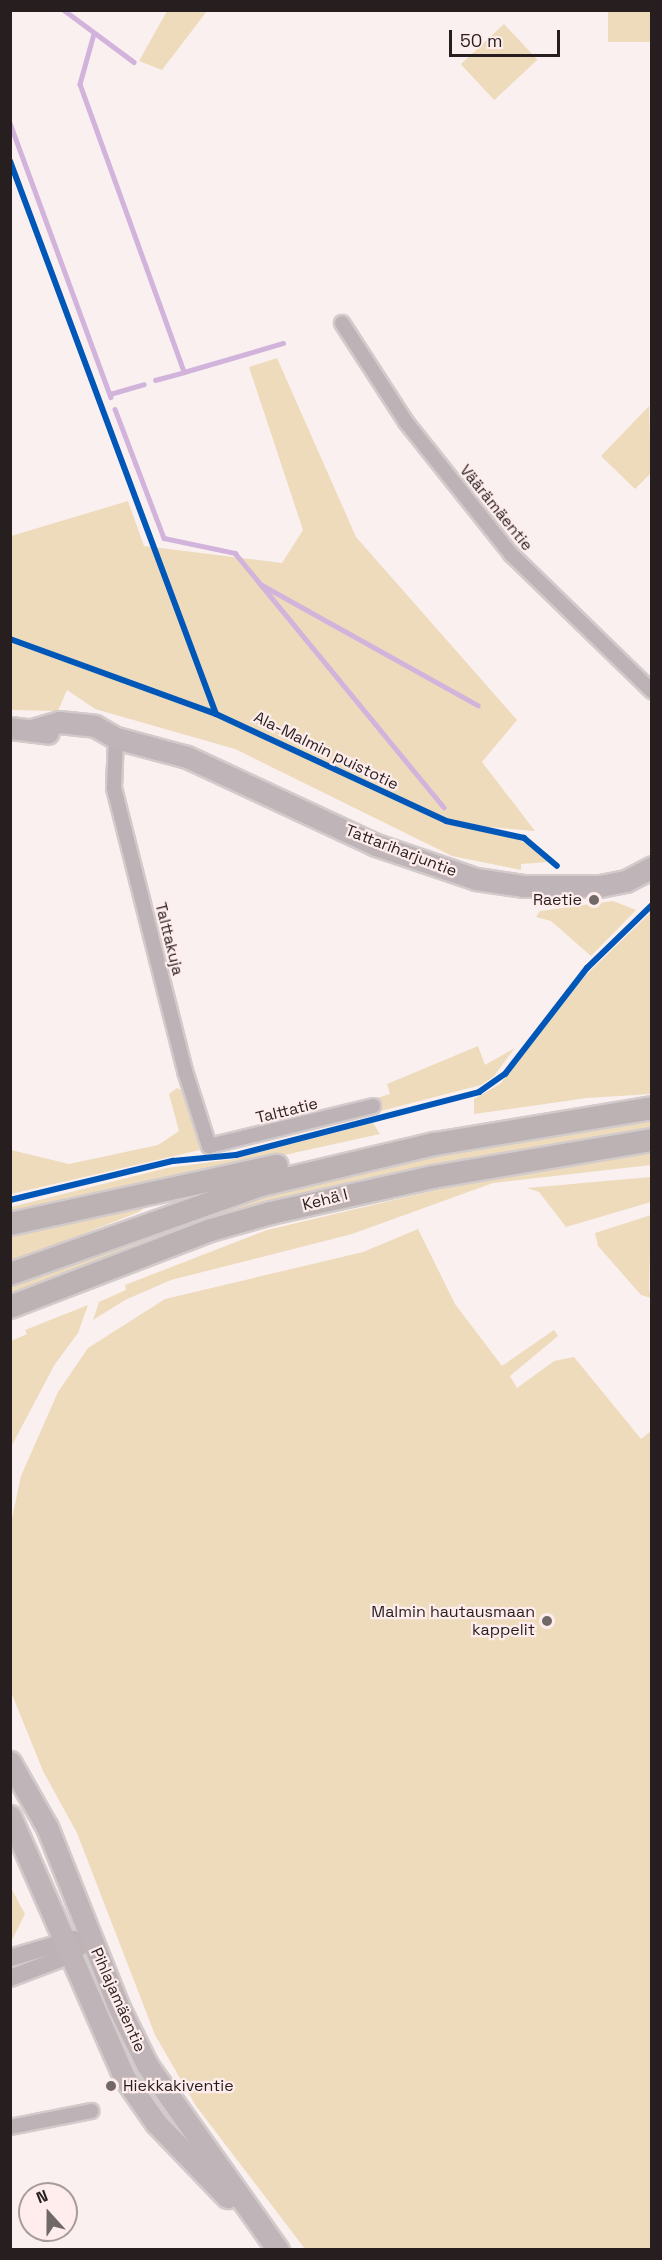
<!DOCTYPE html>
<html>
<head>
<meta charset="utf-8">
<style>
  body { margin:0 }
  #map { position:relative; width:662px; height:2260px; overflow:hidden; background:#faf0f0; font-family:"Space Grotesk",sans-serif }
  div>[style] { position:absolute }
  .green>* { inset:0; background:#eddbbb; transform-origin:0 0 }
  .stream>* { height:4.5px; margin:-2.25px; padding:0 2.25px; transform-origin:2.25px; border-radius:2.25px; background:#d2b3db }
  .roads { filter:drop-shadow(2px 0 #d3cbcb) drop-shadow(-2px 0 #d3cbcb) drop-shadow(0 2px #d3cbcb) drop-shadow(0 -2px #d3cbcb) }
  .minor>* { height:14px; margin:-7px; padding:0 7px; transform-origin:7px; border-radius:7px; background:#bdb2b5 }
  .tertiary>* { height:16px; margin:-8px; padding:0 8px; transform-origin:8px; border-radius:8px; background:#bdb2b5 }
  .primary>* { height:21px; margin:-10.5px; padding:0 10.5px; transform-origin:10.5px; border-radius:10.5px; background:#bfb4b7 }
  .trunk>* { height:22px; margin:-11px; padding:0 11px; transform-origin:11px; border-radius:11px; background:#bcb2b4 }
  .cycleway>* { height:6px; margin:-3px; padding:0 3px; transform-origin:3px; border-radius:3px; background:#0057b8 }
  .dots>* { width:16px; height:16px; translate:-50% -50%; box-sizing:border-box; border:3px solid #feedec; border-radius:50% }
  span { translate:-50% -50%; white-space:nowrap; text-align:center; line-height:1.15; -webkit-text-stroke:4.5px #feedec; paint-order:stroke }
  .street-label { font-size:16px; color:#271f1f }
  .poi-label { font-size:16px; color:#271f1f }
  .right { translate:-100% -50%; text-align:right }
  .left { translate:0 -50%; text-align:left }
  .frame { position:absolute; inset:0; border:12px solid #271f1f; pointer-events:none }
  .north { position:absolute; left:18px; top:2182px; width:60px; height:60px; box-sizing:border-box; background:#feedec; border:2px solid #a89b9a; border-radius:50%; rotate:339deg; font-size:16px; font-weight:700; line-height:24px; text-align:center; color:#271f1f }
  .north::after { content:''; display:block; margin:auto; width:21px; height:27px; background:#716868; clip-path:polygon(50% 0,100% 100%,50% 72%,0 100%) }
  .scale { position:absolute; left:449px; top:30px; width:111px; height:27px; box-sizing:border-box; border:3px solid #271f1f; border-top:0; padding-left:8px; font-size:18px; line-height:21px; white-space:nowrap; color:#271f1f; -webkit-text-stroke:4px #feedec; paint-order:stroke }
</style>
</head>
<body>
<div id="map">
  <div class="green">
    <i style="clip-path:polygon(167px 11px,207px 11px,162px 70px,139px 61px)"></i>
    <i style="left:608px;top:11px;width:43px;height:31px"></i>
    <i style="left:504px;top:24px;width:49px;height:59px;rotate:47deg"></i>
    <i style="clip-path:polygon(277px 358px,356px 537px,517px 720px,482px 762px,535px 831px,489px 827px,530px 845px,548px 862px,521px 864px,521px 870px,452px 856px,235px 749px,95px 709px,67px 690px,58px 711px,11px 710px,11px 536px,128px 501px,144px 546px,282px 563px,303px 530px,249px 367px)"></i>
    <i style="clip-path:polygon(649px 406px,651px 473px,635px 489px,601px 456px)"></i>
    <i style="clip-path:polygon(613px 901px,636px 910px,591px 956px,551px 921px,536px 917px,540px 911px)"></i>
    <i style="clip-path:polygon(651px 912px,651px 1094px,587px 1098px,474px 1114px,474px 1099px,500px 1084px,585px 976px)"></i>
    <i style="clip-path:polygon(478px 1046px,485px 1065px,515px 1048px,493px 1077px,481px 1085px,381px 1111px,377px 1098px,390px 1094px,387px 1084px)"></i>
    <i style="clip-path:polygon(177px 1088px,185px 1092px,200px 1150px,11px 1194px,11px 1150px,69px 1164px,158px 1145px,179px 1131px,169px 1094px)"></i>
    <i style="clip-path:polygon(651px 1119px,651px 1130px,363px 1179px,270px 1201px,153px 1239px,11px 1295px,11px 1284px,268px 1193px,420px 1158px)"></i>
    <i style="clip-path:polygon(373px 1123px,380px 1134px,11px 1215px,11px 1207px,167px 1168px,234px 1159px)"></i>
    <i style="clip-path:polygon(651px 1152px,651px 1165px,493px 1183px,352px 1234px,171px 1280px,125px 1300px,93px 1320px,99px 1302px,126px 1290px,125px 1285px,267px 1230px,491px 1177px)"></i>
    <i style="clip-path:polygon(651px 1177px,651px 1202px,566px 1227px,539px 1192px,527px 1188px)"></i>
    <i style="clip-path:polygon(144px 1208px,139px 1212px,11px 1262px,11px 1236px)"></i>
    <i style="clip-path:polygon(651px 1215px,649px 1289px,651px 1298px,641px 1295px,598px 1246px,595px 1233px)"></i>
    <i style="clip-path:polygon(418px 1229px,455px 1304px,502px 1366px,554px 1330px,558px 1336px,510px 1376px,517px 1388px,554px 1361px,574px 1357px,641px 1439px,651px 1431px,651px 2249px,305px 2249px,196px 2106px,155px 2035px,77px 1833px,43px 1771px,11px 1692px,10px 1528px,21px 1476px,58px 1392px,88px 1348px,165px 1299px,363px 1252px)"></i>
    <i style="clip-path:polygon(88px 1305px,78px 1333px,55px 1364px,11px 1447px,11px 1341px,27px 1334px,25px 1330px)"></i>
    <i style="clip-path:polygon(11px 1888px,25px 1914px,11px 1942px)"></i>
  </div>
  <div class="stream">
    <i style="left:64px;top:10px;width:87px;rotate:36.6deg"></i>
    <i style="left:94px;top:34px;width:52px;rotate:105.6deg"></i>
    <i style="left:80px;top:84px;width:306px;rotate:70.1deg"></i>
    <i style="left:184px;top:372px;width:103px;rotate:-16.3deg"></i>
    <i style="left:10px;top:123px;width:292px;rotate:69.8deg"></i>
    <i style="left:155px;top:380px;width:30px;rotate:-15deg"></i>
    <i style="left:110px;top:394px;width:35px;rotate:-16deg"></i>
    <i style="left:115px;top:409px;width:138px;rotate:69.2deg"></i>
    <i style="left:164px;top:538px;width:73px;rotate:11.9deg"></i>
    <i style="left:235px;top:553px;width:329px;rotate:50.6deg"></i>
    <i style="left:262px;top:585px;width:247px;rotate:29.1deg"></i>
  </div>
  <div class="roads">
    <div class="minor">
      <i style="left:342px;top:323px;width:118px;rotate:57.1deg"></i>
      <i style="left:406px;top:422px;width:169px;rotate:51.5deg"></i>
      <i style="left:511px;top:554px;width:197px;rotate:44.2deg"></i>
      <i style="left:116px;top:738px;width:50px;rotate:92.3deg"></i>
      <i style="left:114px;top:788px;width:292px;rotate:75.9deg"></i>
      <i style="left:185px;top:1071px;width:79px;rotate:72.3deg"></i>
      <i style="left:209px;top:1146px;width:169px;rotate:-13.7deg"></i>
      <i style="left:10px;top:2127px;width:83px;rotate:-11.2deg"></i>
    </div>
    <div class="tertiary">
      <i style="left:10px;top:1958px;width:67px;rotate:-16.5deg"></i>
      <i style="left:10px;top:1978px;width:65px;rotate:-20.7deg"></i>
      <i style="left:71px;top:1955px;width:25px;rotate:-42deg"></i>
    </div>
    <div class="primary">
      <i style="left:10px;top:728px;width:38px;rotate:7deg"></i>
      <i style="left:35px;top:729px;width:25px;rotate:-16deg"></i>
      <i style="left:59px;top:722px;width:36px;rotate:6deg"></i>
      <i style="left:95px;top:726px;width:24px;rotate:30deg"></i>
      <i style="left:116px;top:738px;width:73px;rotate:15deg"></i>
      <i style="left:187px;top:757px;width:208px;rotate:25deg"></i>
      <i style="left:376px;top:845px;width:106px;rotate:18.8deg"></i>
      <i style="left:476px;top:879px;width:49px;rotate:8.3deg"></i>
      <i style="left:524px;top:886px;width:76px"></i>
      <i style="left:600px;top:886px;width:26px;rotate:-11deg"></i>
      <i style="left:626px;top:881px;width:30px;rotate:-28deg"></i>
      <i style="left:10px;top:1762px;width:75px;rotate:60.4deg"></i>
      <i style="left:47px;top:1827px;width:195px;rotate:68.3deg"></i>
      <i style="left:119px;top:2008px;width:64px;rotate:63.8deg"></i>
      <i style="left:147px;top:2065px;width:227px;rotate:54.7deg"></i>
      <i style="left:10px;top:1816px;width:285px;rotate:66.4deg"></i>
      <i style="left:124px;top:2077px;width:56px;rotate:55.2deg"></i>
      <i style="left:156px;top:2123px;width:103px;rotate:46.2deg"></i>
    </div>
    <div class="trunk">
      <i style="left:10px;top:1224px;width:273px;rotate:-12.3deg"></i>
      <i style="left:10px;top:1274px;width:266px;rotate:-19.5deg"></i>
      <i style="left:261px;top:1185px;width:179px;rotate:-13.3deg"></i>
      <i style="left:435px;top:1144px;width:220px;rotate:-9.4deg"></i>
      <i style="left:10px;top:1307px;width:215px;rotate:-21deg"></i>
      <i style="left:211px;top:1230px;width:62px;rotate:-15.8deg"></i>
      <i style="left:271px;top:1213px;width:166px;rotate:-12.5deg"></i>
      <i style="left:433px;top:1177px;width:222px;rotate:-9.6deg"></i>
    </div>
  </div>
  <div class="cycleway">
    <i style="left:10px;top:161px;width:590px;rotate:69.57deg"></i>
    <i style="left:10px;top:639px;width:219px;rotate:20deg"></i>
    <i style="left:216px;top:714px;width:254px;rotate:24.9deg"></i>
    <i style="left:446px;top:821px;width:80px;rotate:12.3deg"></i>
    <i style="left:524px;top:838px;width:43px;rotate:40.3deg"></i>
    <i style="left:10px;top:1200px;width:168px;rotate:-13.5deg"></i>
    <i style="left:173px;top:1161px;width:63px;rotate:-5.4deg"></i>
    <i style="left:236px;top:1155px;width:251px;rotate:-14.5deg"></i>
    <i style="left:479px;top:1092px;width:32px;rotate:-35deg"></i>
    <i style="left:505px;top:1074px;width:134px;rotate:-52.3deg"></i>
    <i style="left:587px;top:968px;width:91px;rotate:-44.1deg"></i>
  </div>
  <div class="dots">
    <i style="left:594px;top:900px;background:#716868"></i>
    <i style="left:547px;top:1621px;background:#716868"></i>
    <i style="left:111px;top:2086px;background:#716868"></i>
  </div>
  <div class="street-label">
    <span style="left:496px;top:508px;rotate:51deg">Väärämäentie</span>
    <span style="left:326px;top:751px;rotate:26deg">Ala-Malmin puistotie</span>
    <span style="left:401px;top:851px;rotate:21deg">Tattariharjuntie</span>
    <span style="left:169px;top:939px;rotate:76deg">Talttakuja</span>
    <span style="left:287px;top:1111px;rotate:-14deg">Talttatie</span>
    <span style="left:325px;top:1200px;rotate:-14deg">Kehä I</span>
    <span style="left:118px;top:2000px;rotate:66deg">Pihlajamäentie</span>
  </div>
  <div class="poi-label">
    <span class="right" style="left:582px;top:900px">Raetie</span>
    <span class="right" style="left:535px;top:1621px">Malmin hautausmaan<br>kappelit</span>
    <span class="left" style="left:123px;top:2086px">Hiekkakiventie</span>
  </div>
  <div class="frame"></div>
  <div class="north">N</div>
  <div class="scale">50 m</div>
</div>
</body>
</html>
